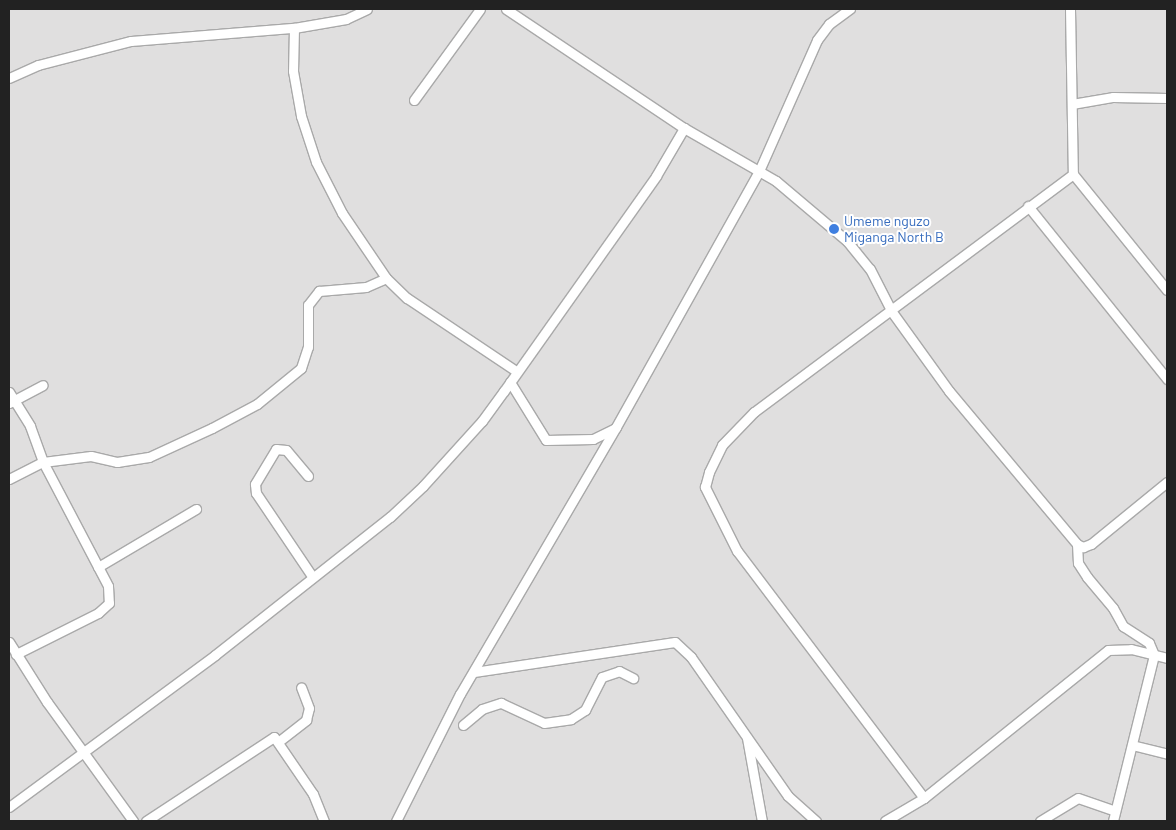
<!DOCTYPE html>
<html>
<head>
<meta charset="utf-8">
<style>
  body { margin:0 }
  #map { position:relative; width:1176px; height:830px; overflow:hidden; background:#f2efe9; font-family:Barlow,sans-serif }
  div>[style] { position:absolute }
  .residential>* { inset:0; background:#e0dfdf; transform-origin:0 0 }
  .roads { filter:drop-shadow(1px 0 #a9a9a9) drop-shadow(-1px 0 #a9a9a9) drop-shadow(0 1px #a9a9a9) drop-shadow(0 -1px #a9a9a9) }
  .minor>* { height:9px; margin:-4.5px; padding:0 4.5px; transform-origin:4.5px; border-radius:4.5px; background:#fff }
  .dots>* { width:14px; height:14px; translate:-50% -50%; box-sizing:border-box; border:2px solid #fff; border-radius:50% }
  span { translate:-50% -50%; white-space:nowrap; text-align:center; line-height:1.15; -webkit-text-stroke:4px #fff; paint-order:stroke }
  .shop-label { font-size:14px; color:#366cbe }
  .left { translate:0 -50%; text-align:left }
  .frame { position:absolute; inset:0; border:10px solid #222; pointer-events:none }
</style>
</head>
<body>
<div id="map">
  <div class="residential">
    <i style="left:9px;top:9px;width:1158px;height:812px"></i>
  </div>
  <div class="roads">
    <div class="minor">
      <i style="left:506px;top:9px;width:214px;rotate:33.8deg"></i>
      <i style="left:684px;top:128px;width:106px;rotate:29.9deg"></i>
      <i style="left:776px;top:181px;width:93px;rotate:40.2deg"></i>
      <i style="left:847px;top:241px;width:36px;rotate:51deg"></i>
      <i style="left:870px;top:269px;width:48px;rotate:62.9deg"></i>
      <i style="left:892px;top:312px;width:97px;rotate:54.2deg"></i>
      <i style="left:949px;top:391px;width:199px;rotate:50.1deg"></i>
      <i style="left:1077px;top:544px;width:7px;rotate:27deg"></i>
      <i style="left:1083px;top:547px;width:9px;rotate:-21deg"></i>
      <i style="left:1091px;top:544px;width:98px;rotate:-39.2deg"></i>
      <i style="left:1070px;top:9px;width:165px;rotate:89deg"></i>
      <i style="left:294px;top:28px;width:43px;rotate:91.3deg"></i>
      <i style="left:293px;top:71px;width:46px;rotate:79.9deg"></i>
      <i style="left:301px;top:116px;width:48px;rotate:71.9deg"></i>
      <i style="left:316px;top:162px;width:57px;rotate:63deg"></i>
      <i style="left:342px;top:213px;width:78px;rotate:55.9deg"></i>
      <i style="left:386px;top:278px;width:29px;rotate:44deg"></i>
      <i style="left:407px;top:298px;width:131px;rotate:33.8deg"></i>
      <i style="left:9px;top:78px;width:32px;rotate:-24deg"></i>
      <i style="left:38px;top:65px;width:96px;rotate:-14.5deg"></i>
      <i style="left:131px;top:41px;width:164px;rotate:-4.6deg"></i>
      <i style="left:294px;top:28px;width:53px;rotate:-9.8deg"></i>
      <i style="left:346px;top:19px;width:23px;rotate:-25deg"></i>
      <i style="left:414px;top:100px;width:112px;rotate:-54deg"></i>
      <i style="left:1072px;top:104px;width:42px;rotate:-9.7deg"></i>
      <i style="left:1113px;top:97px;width:54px;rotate:1.1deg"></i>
      <i style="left:1028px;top:206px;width:222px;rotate:51.2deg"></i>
      <i style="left:510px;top:382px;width:68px;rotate:58.2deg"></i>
      <i style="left:546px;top:440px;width:47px;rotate:-1.2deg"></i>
      <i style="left:593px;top:439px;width:25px;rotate:-26deg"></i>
      <i style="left:9px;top:392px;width:40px;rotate:58deg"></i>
      <i style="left:30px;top:426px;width:38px;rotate:70deg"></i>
      <i style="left:43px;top:462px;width:140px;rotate:62.3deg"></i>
      <i style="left:108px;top:586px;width:17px;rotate:87deg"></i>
      <i style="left:109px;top:603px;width:15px;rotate:138deg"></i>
      <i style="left:98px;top:613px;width:92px;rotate:153.4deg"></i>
      <i style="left:9px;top:403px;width:38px;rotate:-28deg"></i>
      <i style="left:308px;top:476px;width:34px;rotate:-130deg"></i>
      <i style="left:286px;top:450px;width:10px;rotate:-174deg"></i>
      <i style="left:276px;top:449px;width:41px;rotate:121deg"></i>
      <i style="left:255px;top:484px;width:9px;rotate:84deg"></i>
      <i style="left:256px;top:493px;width:100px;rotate:56deg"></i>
      <i style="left:9px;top:479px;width:38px;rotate:-27deg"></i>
      <i style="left:43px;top:462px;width:48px;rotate:-7.1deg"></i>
      <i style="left:91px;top:456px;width:27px;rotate:13deg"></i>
      <i style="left:117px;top:462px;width:32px;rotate:-9deg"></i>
      <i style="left:149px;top:457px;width:69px;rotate:-24.7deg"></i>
      <i style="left:212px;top:428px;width:51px;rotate:-28.1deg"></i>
      <i style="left:257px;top:404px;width:57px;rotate:-39.3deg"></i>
      <i style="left:301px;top:368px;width:22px;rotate:-72deg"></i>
      <i style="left:308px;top:347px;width:42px;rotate:-90deg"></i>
      <i style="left:308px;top:305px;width:18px;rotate:-52deg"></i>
      <i style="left:319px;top:291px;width:47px;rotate:-4.9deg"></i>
      <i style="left:366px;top:287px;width:22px;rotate:-24deg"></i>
      <i style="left:1077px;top:544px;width:19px;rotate:87deg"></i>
      <i style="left:1078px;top:563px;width:17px;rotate:57deg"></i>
      <i style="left:1087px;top:577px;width:40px;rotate:50deg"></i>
      <i style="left:1113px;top:608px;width:21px;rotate:61deg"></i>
      <i style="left:1123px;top:626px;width:31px;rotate:33deg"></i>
      <i style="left:1149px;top:643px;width:13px;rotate:67deg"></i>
      <i style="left:1154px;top:655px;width:171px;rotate:103.9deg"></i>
      <i style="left:98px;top:567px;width:114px;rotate:-30.6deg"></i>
      <i style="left:9px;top:642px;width:71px;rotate:57.7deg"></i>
      <i style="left:47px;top:702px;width:147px;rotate:54.1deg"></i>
      <i style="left:474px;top:672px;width:203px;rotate:-8.5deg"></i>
      <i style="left:675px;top:642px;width:22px;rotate:43deg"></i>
      <i style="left:691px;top:657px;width:169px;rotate:55.1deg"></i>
      <i style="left:788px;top:796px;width:38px;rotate:42deg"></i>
      <i style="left:463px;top:725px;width:25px;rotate:-40deg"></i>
      <i style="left:482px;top:709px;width:20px;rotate:-18deg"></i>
      <i style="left:501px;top:703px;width:47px;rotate:24.9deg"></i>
      <i style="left:544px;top:723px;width:27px;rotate:-8deg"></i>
      <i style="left:571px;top:719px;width:17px;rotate:-33deg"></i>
      <i style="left:585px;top:710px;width:37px;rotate:-63deg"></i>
      <i style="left:602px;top:677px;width:18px;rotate:-19deg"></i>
      <i style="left:619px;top:671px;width:16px;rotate:27deg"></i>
      <i style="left:747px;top:738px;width:84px;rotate:79.8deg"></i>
      <i style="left:278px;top:742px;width:36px;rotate:-38deg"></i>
      <i style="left:306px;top:720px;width:12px;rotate:-76deg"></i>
      <i style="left:309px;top:708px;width:22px;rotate:-111deg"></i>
      <i style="left:1132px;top:745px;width:36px;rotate:14deg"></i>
      <i style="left:924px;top:798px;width:310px;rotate:-127.1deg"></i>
      <i style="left:737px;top:551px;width:72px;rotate:-116.6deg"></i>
      <i style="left:705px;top:487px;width:16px;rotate:-75deg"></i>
      <i style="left:709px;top:472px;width:30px;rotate:-64deg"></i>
      <i style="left:722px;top:445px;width:46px;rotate:-45.9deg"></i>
      <i style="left:754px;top:412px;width:398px;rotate:-36.7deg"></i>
      <i style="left:1073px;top:174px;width:149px;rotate:51deg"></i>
      <i style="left:9px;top:807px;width:256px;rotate:-36.4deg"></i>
      <i style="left:215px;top:655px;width:223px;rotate:-38.3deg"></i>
      <i style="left:390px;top:517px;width:45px;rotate:-43.2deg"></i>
      <i style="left:423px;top:486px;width:88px;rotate:-47.8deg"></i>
      <i style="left:482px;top:421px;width:37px;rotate:-54deg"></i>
      <i style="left:504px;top:391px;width:263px;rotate:-54.7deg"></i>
      <i style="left:656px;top:176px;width:56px;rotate:-59.7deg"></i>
      <i style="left:146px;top:821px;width:153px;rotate:-33.3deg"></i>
      <i style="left:274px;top:737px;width:69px;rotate:55.6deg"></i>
      <i style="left:313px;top:794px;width:29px;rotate:68deg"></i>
      <i style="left:396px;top:821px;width:142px;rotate:-63.3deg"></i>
      <i style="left:460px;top:694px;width:309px;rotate:-59.7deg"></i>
      <i style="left:616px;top:427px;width:293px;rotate:-60.8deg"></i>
      <i style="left:759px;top:171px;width:143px;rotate:-66.1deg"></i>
      <i style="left:817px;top:40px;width:20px;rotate:-53deg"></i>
      <i style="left:829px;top:24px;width:26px;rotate:-36deg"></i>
      <i style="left:885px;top:821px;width:45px;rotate:-30.5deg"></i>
      <i style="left:924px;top:798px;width:236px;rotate:-38.8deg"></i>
      <i style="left:1108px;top:650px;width:23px;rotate:-2deg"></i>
      <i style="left:1131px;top:649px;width:37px;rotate:14deg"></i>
      <i style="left:1040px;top:821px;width:44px;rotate:-31.2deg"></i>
      <i style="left:1078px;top:798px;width:39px;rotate:19deg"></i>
    </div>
  </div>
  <div class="dots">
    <i style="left:834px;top:229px;background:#3f7fe0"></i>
  </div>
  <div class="shop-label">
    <span class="left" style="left:844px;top:229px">Umeme nguzo<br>Miganga North B</span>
  </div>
  <div class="frame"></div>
</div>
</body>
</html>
